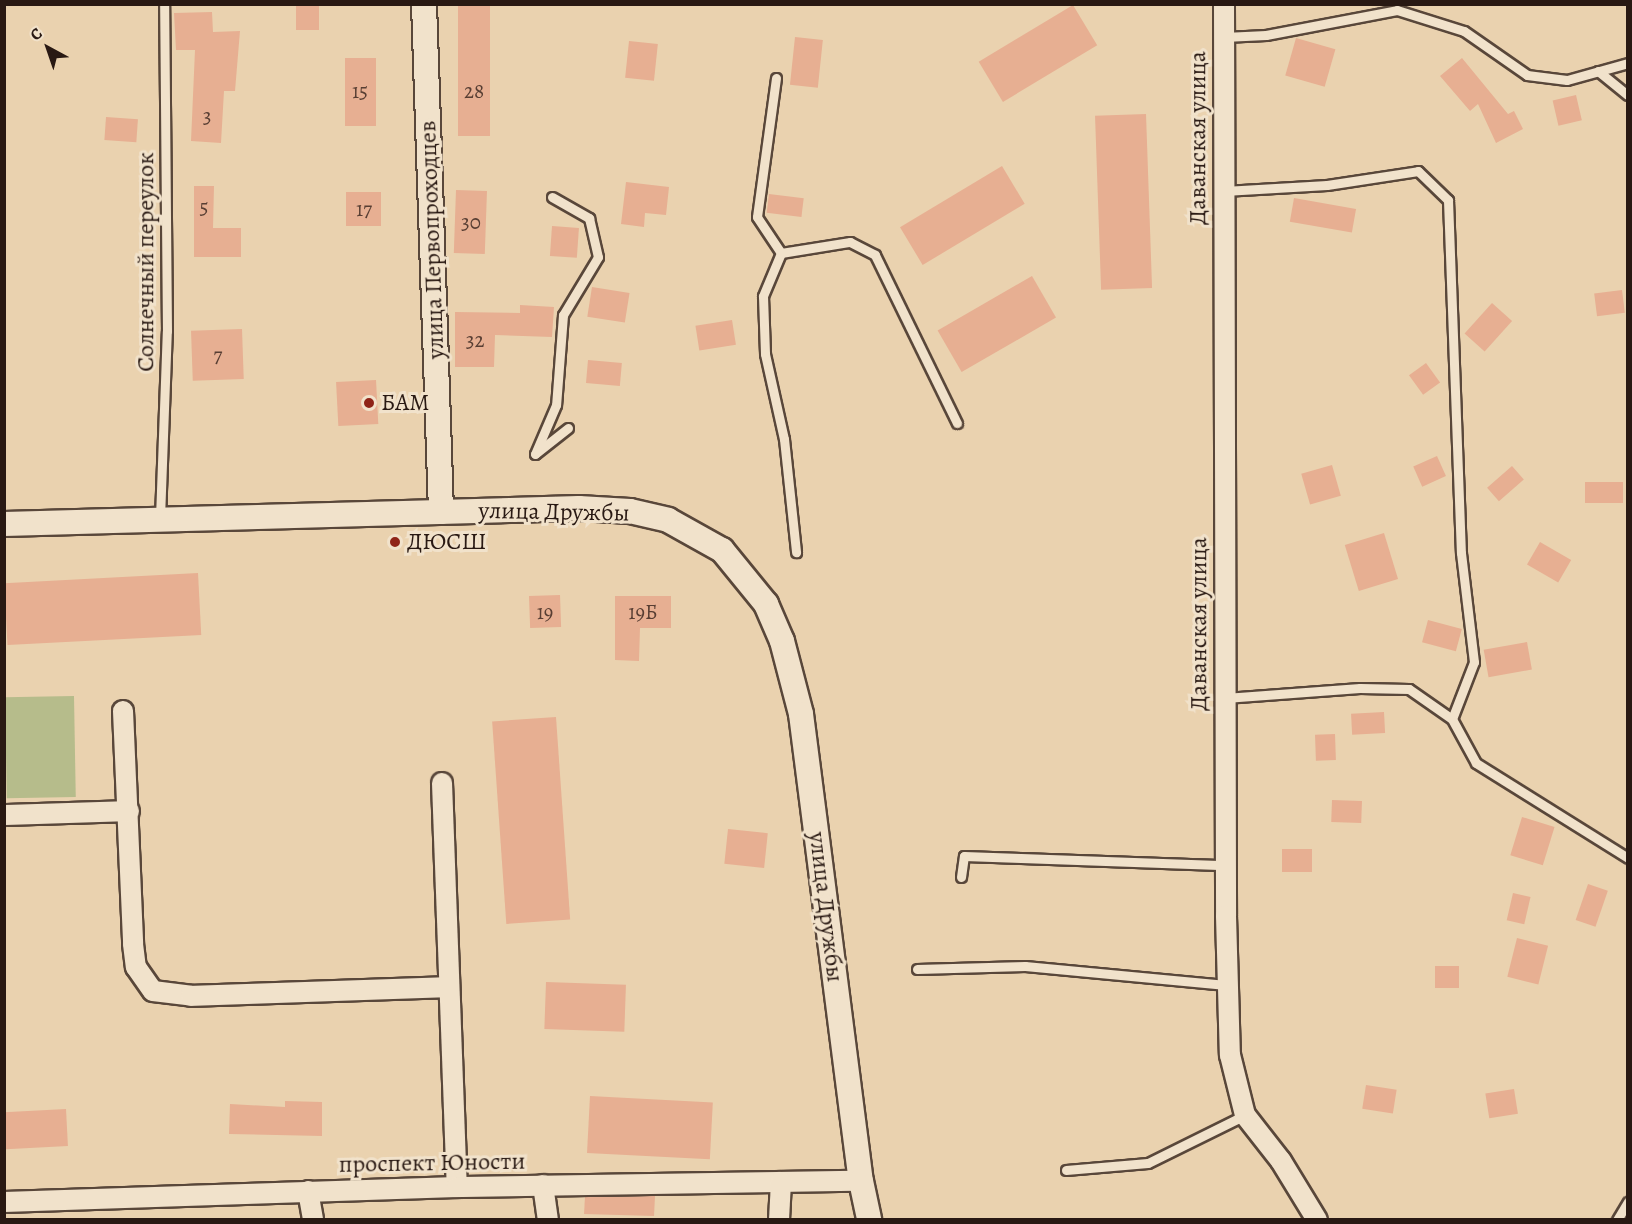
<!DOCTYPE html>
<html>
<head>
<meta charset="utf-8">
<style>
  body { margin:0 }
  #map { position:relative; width:1632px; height:1224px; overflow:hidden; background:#ead2af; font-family:Alegreya,serif }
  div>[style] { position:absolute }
  .green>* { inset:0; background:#b6bc8b; transform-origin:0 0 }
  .building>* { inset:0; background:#e7af92; transform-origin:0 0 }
  .roads { filter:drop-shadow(2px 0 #59473a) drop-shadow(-2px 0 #59473a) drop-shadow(0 2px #59473a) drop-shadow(0 -2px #59473a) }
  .service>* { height:9px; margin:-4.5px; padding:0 4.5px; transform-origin:4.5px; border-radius:4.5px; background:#f1e2cb }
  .minor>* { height:20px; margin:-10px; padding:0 10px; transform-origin:10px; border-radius:10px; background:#f1e2cb }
  .tertiary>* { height:24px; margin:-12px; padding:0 12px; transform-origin:12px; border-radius:12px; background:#f1e2cb }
  .dots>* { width:16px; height:16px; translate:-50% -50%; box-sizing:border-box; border:3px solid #f1e2cb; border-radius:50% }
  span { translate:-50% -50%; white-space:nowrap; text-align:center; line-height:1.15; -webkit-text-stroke:6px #f1e2cb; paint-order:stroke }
  .number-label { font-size:21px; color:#583e33 }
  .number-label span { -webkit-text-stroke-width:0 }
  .street-label { font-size:24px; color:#291913 }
  .poi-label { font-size:24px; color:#291913 }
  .left { translate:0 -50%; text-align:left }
  .frame { position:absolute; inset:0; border:6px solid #291913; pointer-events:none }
  .north { position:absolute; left:18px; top:18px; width:60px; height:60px; -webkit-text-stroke:4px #f1e2cb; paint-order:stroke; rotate:320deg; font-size:16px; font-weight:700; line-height:24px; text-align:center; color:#291913 }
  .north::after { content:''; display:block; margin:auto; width:21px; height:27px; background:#291913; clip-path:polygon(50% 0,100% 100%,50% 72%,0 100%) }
</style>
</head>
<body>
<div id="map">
  <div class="green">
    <i style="left:74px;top:696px;width:101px;height:69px;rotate:89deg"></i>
  </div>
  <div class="building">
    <i style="left:296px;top:4px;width:23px;height:26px"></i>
    <i style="left:458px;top:4px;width:32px;height:132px"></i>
    <i style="left:1073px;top:5px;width:47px;height:110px;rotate:59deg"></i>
    <i style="clip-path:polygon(212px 12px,213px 32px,240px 31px,235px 91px,224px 91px,221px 143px,191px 141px,195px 50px,176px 50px,174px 13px)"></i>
    <i style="left:795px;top:37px;width:28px;height:48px;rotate:6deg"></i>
    <i style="left:1296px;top:38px;width:41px;height:39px;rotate:16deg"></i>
    <i style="left:629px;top:41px;width:29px;height:37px;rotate:6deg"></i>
    <i style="left:345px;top:58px;width:31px;height:68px"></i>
    <i style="clip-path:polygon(1462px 58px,1508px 114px,1514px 111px,1523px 129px,1496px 143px,1478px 104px,1470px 111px,1440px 76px)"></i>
    <i style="left:1576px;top:95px;width:26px;height:24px;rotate:77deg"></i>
    <i style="left:1146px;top:114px;width:174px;height:51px;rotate:88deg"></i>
    <i style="left:106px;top:117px;width:32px;height:23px;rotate:4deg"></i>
    <i style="left:1002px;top:166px;width:44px;height:119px;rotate:59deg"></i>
    <i style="clip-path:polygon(626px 182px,669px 187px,666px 215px,645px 213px,644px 227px,621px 224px)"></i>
    <i style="clip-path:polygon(194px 186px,214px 186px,213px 228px,241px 228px,241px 257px,194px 257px)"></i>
    <i style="left:456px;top:190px;width:31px;height:63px;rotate:2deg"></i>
    <i style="left:346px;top:192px;width:35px;height:34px"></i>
    <i style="left:769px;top:194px;width:35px;height:19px;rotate:7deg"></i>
    <i style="left:1294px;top:198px;width:63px;height:24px;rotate:10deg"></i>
    <i style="left:552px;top:226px;width:27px;height:30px;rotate:4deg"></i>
    <i style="left:1032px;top:276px;width:48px;height:109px;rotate:60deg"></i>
    <i style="left:592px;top:287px;width:38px;height:30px;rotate:9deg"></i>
    <i style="left:1622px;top:290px;width:23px;height:28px;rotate:83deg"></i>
    <i style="left:1492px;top:303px;width:27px;height:41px;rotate:42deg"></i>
    <i style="clip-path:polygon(520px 305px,554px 307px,552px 337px,495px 335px,494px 367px,455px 367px,455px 312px,520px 313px)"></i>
    <i style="left:732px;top:320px;width:25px;height:37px;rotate:81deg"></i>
    <i style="left:242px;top:329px;width:50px;height:51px;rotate:88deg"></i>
    <i style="left:588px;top:360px;width:34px;height:23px;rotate:5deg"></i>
    <i style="left:1426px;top:363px;width:24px;height:21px;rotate:54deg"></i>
    <i style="left:376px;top:380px;width:44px;height:40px;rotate:87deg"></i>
    <i style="left:1437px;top:456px;width:22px;height:26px;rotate:66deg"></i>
    <i style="left:1332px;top:465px;width:32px;height:32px;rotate:74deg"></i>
    <i style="left:1512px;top:466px;width:18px;height:33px;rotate:49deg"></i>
    <i style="left:1623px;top:482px;width:21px;height:38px;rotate:90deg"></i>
    <i style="left:1384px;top:533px;width:48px;height:41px;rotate:73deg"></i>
    <i style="left:1540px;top:542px;width:36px;height:26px;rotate:30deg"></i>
    <i style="left:198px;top:573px;width:62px;height:194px;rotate:87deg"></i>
    <i style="left:560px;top:595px;width:32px;height:31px;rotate:88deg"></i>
    <i style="clip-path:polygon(615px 596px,671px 596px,671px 628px,640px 628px,639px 661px,615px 660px)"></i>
    <i style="left:1428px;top:620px;width:35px;height:23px;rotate:15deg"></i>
    <i style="left:1527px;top:642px;width:28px;height:44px;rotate:80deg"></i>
    <i style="left:1384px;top:712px;width:21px;height:33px;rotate:87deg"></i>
    <i style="left:556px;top:717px;width:203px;height:64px;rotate:86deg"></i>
    <i style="left:1335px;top:734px;width:26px;height:20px;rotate:88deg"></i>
    <i style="left:1332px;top:800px;width:30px;height:22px;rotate:2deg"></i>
    <i style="left:1522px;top:817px;width:34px;height:40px;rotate:17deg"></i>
    <i style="left:728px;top:829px;width:40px;height:35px;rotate:6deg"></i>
    <i style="left:1282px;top:849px;width:30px;height:23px"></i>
    <i style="left:1588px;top:884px;width:21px;height:38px;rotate:19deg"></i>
    <i style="left:1513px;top:893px;width:18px;height:28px;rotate:13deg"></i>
    <i style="left:1517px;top:938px;width:32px;height:40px;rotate:14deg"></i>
    <i style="left:1435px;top:966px;width:24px;height:22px"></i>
    <i style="left:546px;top:982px;width:80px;height:47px;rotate:2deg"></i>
    <i style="left:1366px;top:1085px;width:31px;height:24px;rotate:9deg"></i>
    <i style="left:1514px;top:1089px;width:25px;height:29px;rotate:81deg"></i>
    <i style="left:590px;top:1096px;width:123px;height:57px;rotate:3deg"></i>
    <i style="clip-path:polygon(285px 1101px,322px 1102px,322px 1136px,229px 1134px,230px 1104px,285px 1107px)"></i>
    <i style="left:66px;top:1109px;width:37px;height:62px;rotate:87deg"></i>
    <i style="clip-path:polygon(655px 1196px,654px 1216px,584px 1214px,585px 1197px)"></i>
  </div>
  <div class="roads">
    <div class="service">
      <i style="left:1224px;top:37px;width:42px;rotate:-2.7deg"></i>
      <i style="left:1266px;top:35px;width:133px;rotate:-10.8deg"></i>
      <i style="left:1397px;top:10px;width:70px;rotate:17.4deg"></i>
      <i style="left:1464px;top:31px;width:77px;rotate:34.9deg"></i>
      <i style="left:1527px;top:75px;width:40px;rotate:7.1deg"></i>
      <i style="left:1567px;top:80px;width:63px;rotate:-15.6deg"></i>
      <i style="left:1598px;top:71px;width:38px;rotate:39deg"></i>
      <i style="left:776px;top:78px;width:140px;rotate:97.8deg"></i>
      <i style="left:757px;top:217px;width:43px;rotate:56.3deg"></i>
      <i style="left:781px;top:253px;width:47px;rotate:112.7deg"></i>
      <i style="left:763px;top:296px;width:58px;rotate:88deg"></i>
      <i style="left:765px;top:354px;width:87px;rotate:77.4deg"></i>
      <i style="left:784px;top:439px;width:114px;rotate:83.9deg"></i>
      <i style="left:1224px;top:191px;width:103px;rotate:-3.3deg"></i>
      <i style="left:1327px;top:185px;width:92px;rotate:-8.7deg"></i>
      <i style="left:1418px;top:171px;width:42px;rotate:44deg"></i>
      <i style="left:1448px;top:200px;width:353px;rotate:87.9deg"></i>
      <i style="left:1461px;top:553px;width:110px;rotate:83.2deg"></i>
      <i style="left:1474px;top:662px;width:61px;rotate:111.1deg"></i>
      <i style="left:1452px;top:719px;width:50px;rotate:61.4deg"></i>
      <i style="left:1476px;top:763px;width:179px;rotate:32deg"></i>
      <i style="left:552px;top:197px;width:43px;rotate:29.6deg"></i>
      <i style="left:589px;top:218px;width:40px;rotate:77deg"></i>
      <i style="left:598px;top:257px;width:68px;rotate:121.1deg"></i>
      <i style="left:563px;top:315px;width:90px;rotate:94.4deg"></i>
      <i style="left:556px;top:405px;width:53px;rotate:113.2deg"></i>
      <i style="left:535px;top:454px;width:42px;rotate:-38.2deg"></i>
      <i style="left:781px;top:253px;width:70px;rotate:-9.1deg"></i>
      <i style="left:850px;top:242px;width:28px;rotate:27deg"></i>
      <i style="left:875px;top:255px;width:187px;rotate:64deg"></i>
      <i style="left:160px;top:518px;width:187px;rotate:-87.9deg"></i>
      <i style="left:167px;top:331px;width:327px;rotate:-90.5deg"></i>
      <i style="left:1225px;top:698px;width:135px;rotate:-4.2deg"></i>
      <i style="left:1360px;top:688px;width:49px;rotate:1.2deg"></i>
      <i style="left:1409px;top:689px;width:52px;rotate:34.9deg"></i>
      <i style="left:961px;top:877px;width:21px;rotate:-82deg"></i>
      <i style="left:964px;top:856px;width:262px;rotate:2deg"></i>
      <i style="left:917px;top:969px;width:108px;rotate:-1.6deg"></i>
      <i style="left:1025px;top:966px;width:202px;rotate:5.4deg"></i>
      <i style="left:1066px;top:1170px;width:82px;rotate:-4.9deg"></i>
      <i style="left:1148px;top:1163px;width:108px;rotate:-26.3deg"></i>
      <i style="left:1617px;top:1220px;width:21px;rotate:-59deg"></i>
    </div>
    <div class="minor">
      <i style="left:1224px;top:4px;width:912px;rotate:89.87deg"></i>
      <i style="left:1226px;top:916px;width:139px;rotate:88.4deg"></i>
      <i style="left:1230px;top:1055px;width:62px;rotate:76deg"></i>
      <i style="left:1245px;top:1115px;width:58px;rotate:52deg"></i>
      <i style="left:1281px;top:1161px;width:69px;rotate:58.6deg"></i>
      <i style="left:123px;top:711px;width:233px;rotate:87.5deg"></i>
      <i style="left:133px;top:944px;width:23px;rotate:83deg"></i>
      <i style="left:136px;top:967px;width:29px;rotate:55deg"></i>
      <i style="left:153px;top:991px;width:38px;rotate:7deg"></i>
      <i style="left:191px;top:996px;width:258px;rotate:-2deg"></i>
      <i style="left:442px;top:783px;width:404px;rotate:87.9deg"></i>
      <i style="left:4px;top:815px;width:125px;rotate:-1.8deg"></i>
      <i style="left:543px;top:1185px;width:35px;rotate:82deg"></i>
      <i style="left:308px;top:1191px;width:29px;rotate:80deg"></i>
      <i style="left:4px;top:1202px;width:453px;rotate:-1.9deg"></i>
      <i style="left:457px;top:1187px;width:404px;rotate:-0.9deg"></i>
      <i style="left:779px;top:1220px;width:38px;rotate:-87deg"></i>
    </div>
    <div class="tertiary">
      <i style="left:424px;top:4px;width:508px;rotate:88.08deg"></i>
      <i style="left:4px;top:524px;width:575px;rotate:-1.59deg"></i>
      <i style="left:579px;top:508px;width:51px;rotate:3.4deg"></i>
      <i style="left:630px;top:511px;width:39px;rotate:13deg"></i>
      <i style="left:668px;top:520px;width:62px;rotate:29.1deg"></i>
      <i style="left:722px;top:550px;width:70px;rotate:50.8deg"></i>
      <i style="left:766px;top:604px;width:40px;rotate:66.6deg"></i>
      <i style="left:782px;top:641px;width:75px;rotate:75.4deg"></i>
      <i style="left:801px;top:714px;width:471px;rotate:82.7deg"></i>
      <i style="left:861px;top:1181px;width:40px;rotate:78deg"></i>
    </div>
  </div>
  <div class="dots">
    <i style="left:369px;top:403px;background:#8f2418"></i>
    <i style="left:395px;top:542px;background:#8f2418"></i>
  </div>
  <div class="number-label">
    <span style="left:360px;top:91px">15</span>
    <span style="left:474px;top:91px">28</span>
    <span style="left:207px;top:116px">3</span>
    <span style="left:204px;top:207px">5</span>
    <span style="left:364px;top:209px">17</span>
    <span style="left:471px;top:222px">30</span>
    <span style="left:475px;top:340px">32</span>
    <span style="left:218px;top:355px">7</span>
    <span style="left:545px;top:612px">19</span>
    <span style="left:643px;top:612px">19Б</span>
  </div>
  <div class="street-label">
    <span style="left:1198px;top:138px;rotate:-90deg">Даванская улица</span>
    <span style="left:432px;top:240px;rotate:-92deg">улица Первопроходцев</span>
    <span style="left:146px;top:262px;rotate:-90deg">Солнечный переулок</span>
    <span style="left:554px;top:512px;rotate:1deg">улица Дружбы</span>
    <span style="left:1199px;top:624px;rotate:-90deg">Даванская улица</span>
    <span style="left:826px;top:907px;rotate:83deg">улица Дружбы</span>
    <span style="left:432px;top:1163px;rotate:-1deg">проспект Юности</span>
  </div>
  <div class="poi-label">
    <span class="left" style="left:381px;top:403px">БАМ</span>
    <span class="left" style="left:407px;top:542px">ДЮСШ</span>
  </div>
  <div class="frame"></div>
  <div class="north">С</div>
</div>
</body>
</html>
